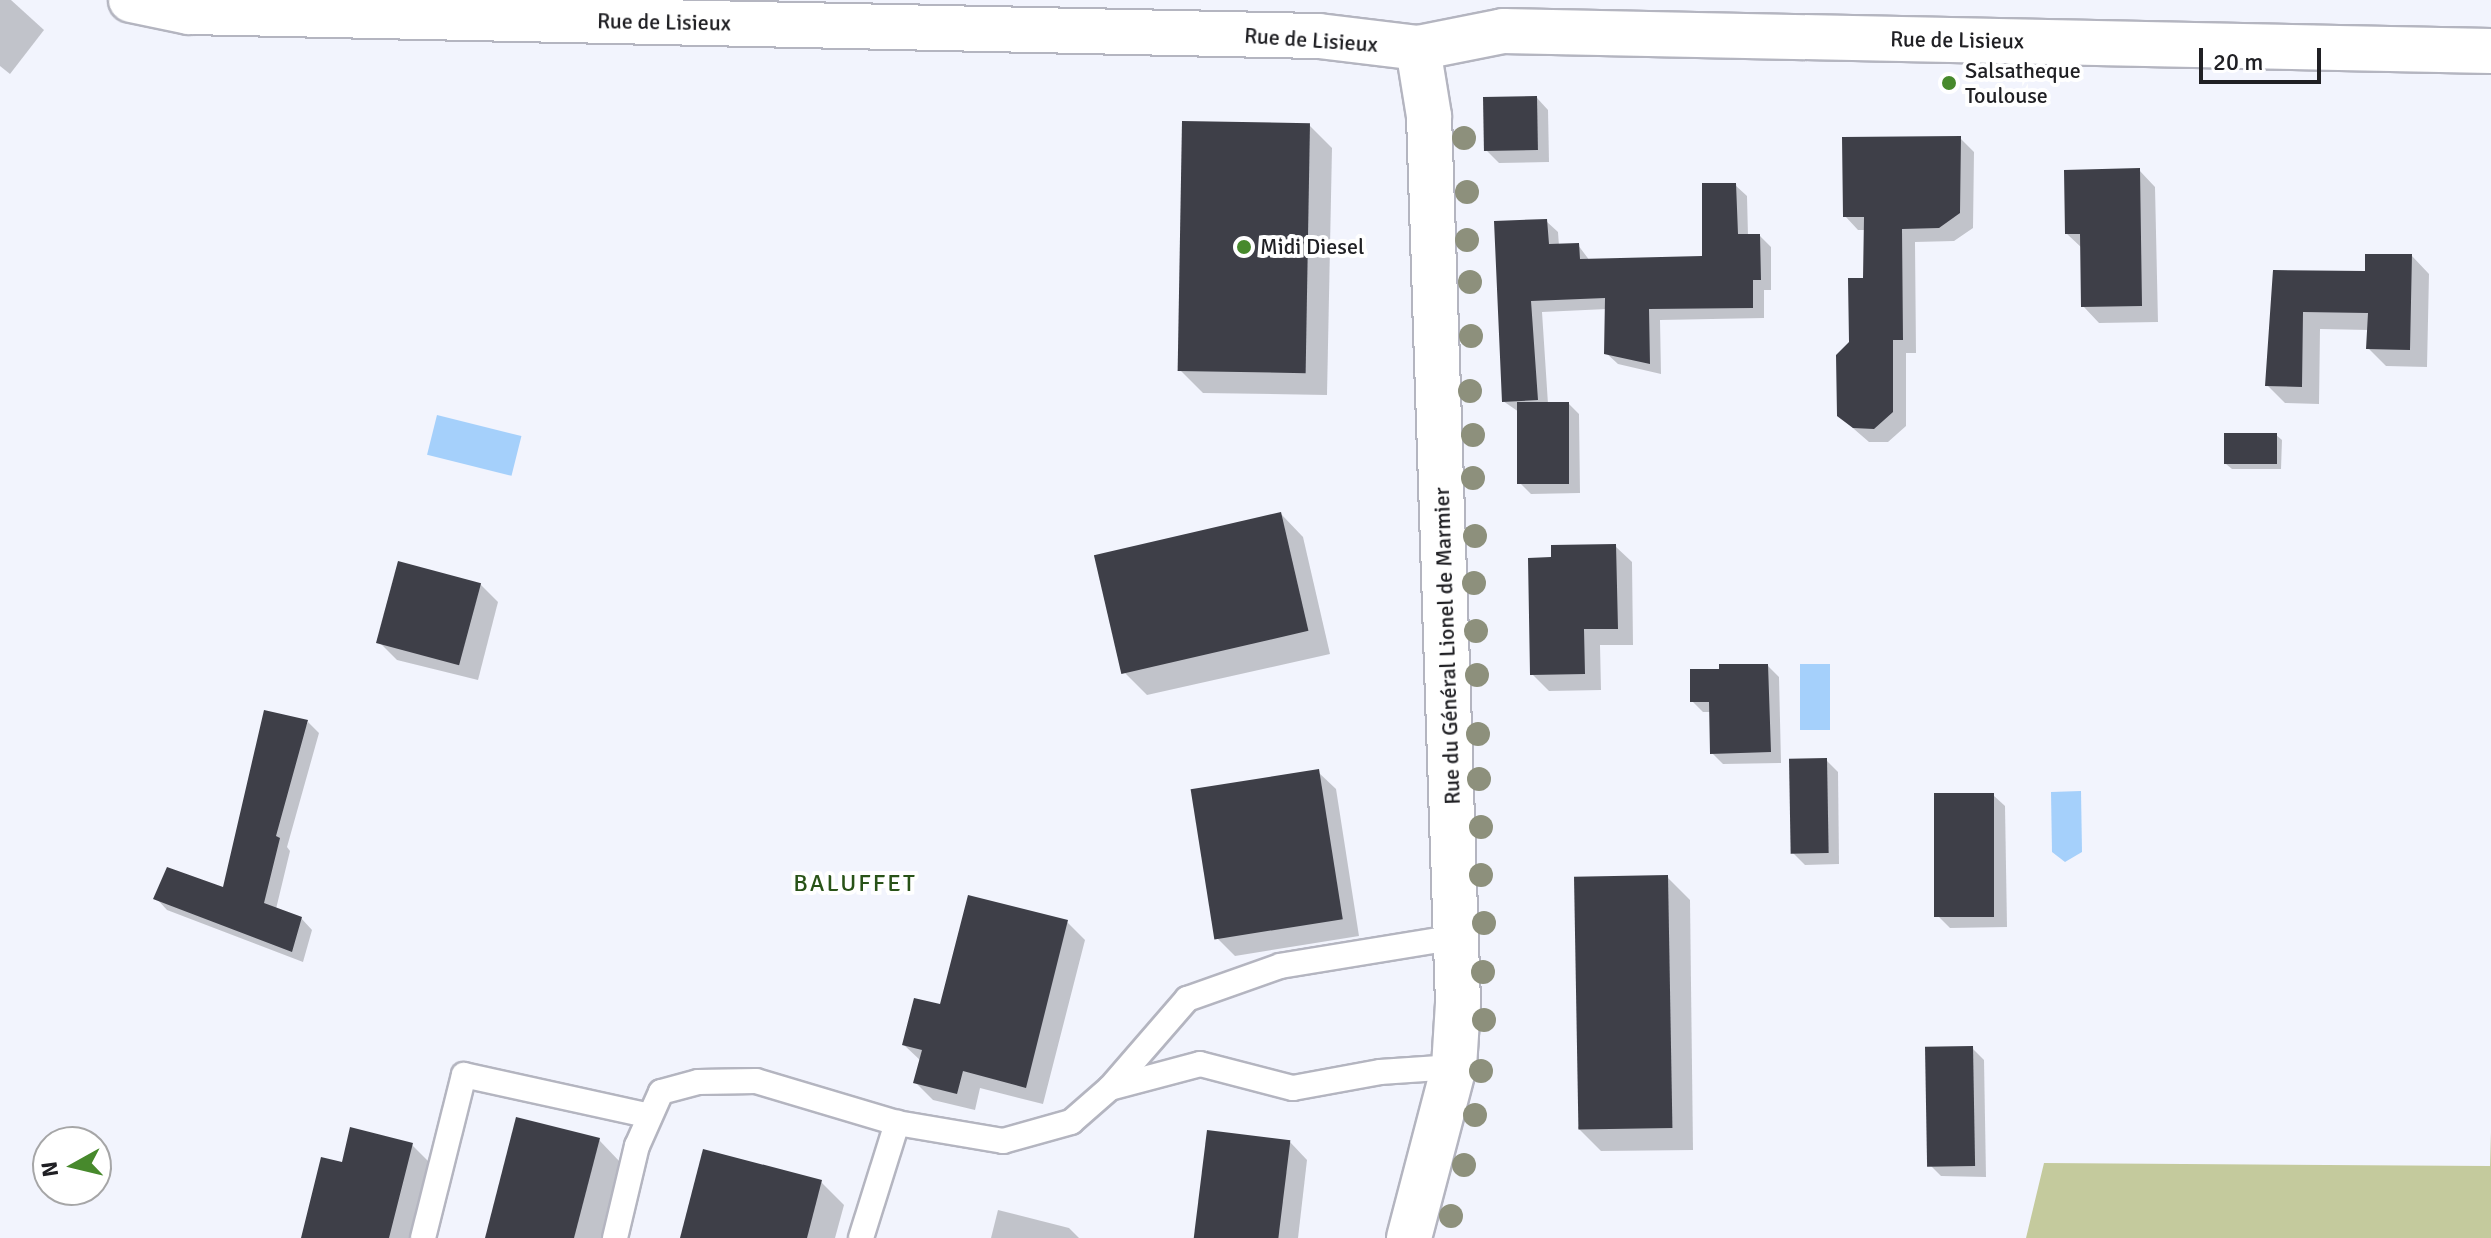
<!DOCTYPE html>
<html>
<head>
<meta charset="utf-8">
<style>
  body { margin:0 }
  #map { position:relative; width:2491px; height:1238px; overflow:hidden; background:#f2f4fd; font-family:Signika,sans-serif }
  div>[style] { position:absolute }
  .green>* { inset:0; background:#c4ca9d }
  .water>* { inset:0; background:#a5d0fb; transform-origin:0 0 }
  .shadow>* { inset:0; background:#0003 }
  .building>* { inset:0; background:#3e3f48; transform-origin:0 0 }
  .roads { filter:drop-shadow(2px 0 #b4b5c0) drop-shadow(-2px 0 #b4b5c0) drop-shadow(0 2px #b4b5c0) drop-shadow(0 -2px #b4b5c0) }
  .service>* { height:24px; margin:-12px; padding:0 12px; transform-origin:12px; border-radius:12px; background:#fff }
  .minor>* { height:44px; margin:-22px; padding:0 22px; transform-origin:22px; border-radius:22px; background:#fff }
  .tertiary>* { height:44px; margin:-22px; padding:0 22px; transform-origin:22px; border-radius:22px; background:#fff }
  .trees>* { width:24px; height:24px; margin:-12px; border-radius:50%; background:#8d907c }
  .dots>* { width:22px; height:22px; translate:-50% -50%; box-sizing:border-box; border:4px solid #fff; border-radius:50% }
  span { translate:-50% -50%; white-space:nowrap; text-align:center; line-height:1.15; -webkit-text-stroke:8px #fff; paint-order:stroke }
  .street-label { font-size:22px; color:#202024 }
  .poi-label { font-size:22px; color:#202024 }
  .left { translate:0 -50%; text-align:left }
  .neighbourhood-label { font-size:24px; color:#285217; letter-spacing:2px }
  .north { position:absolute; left:32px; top:1126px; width:80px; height:80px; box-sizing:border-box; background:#fff; border:2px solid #a6a6a7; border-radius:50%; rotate:262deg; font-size:22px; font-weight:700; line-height:32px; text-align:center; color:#202024 }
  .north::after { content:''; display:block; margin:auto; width:28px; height:36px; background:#47892c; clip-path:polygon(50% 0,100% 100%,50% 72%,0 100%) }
  .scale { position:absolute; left:2199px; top:48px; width:122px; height:36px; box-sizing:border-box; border:4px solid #202024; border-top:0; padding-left:10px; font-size:24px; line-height:28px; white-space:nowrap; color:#202024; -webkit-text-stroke:6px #fff; paint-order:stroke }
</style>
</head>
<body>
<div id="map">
  <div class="green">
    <i style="clip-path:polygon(2491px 1132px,2491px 1238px,2026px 1238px,2044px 1163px,2490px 1166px)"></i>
  </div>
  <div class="water">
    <i style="left:437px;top:415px;width:87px;height:41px;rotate:14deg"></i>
    <i style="left:1800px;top:664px;width:30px;height:66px"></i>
    <i style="clip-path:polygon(2081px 791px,2082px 852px,2065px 862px,2052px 852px,2051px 792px)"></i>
  </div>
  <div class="shadow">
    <i style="clip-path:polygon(0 0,11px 0,44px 30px,10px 74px,0 66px)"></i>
    <i style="clip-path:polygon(1537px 98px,1548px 110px,1549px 162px,1499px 163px,1487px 151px)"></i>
    <i style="clip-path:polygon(1309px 125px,1332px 148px,1327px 395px,1203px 393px,1180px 370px)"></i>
    <i style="clip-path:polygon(1960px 138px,1974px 152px,1973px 228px,1954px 241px,1915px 242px,1916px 353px,1906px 353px,1906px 426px,1888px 442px,1869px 442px,1839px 416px,1865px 280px,1866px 230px,1858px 230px,1845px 216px)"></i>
    <i style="clip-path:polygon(2139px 170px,2155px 187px,2158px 322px,2099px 323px,2083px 306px,2082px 248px,2067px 234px)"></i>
    <i style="clip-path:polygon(1735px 185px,1747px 196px,1748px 236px,1760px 236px,1771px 247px,1771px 290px,1764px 290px,1764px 318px,1660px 320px,1661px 374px,1618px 364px,1606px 353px,1607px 309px,1542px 312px,1548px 404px,1569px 404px,1579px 414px,1580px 493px,1531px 494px,1520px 483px,1519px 412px,1503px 401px,1546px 221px,1558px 232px,1559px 246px,1578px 245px,1590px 261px,1704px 258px)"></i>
    <i style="clip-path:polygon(2412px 256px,2429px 274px,2427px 367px,2386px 366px,2368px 348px,2369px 330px,2320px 329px,2319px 404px,2285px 403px,2267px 385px,2275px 272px,2367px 273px)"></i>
    <i style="clip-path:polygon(2276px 435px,2282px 440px,2281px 469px,2232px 469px,2226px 464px)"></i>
    <i style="clip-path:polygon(1281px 514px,1303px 537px,1330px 654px,1147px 695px,1124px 672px)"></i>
    <i style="clip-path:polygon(1615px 546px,1632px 562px,1633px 645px,1600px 645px,1601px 690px,1549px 691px,1532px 674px,1553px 559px)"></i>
    <i style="clip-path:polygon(480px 584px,498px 602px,478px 680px,397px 660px,379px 642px)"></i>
    <i style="clip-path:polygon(1768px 666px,1779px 677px,1781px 763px,1723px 764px,1712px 753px,1711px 712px,1703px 712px,1692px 701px)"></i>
    <i style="clip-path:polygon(308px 722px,319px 733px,287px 847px,290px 851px,276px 909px,301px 918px,312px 930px,303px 962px,167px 910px,156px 898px,224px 890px)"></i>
    <i style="clip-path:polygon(1826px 760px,1838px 772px,1839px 864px,1805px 865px,1793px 853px)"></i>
    <i style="clip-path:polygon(1318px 772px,1336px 789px,1359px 936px,1235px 956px,1217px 938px)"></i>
    <i style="clip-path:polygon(1993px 795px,2005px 806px,2007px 927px,1950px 928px,1938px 916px)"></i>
    <i style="clip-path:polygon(1667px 877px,1690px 900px,1693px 1150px,1601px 1151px,1578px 1128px)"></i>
    <i style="clip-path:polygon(1067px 922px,1085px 940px,1043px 1104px,980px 1088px,975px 1110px,933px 1100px,915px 1082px,921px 1061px,904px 1045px,941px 1007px)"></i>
    <i style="clip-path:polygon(1972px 1048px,1984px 1060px,1986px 1177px,1941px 1176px,1929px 1164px)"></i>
    <i style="clip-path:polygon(599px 1140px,621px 1163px,602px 1238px,487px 1238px)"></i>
    <i style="clip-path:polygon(1290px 1142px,1307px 1160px,1298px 1238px,1196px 1238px)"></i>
    <i style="clip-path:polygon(412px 1145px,434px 1167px,416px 1238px,303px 1238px,343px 1164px)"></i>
    <i style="clip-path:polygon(821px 1182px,844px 1205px,835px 1238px,682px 1238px)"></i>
    <i style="clip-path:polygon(998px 1210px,1069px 1228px,1079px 1238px,991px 1238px)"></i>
  </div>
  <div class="building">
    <i style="left:1537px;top:96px;width:54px;height:54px;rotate:89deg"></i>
    <i style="left:1182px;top:121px;width:128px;height:250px;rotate:1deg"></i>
    <i style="clip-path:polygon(1961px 136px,1960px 213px,1939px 228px,1902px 229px,1903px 340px,1893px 340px,1893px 412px,1874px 429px,1853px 428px,1837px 416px,1836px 355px,1849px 342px,1848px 278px,1863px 278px,1864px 217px,1843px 217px,1842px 137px)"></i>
    <i style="clip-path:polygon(2140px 168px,2142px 306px,2081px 307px,2080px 234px,2065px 234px,2064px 170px)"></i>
    <i style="clip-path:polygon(1702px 183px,1736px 183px,1738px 234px,1760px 234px,1761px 280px,1753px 280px,1753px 308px,1649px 309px,1650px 364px,1604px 354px,1605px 298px,1531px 301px,1538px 400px,1502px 402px,1494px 221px,1547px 219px,1549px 244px,1579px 243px,1580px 259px,1702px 256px)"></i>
    <i style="clip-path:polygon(2365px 254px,2412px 254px,2410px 350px,2366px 349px,2368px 313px,2303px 312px,2302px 387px,2265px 386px,2273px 270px,2365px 271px)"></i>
    <i style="left:1517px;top:402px;width:52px;height:82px"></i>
    <i style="left:2224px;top:433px;width:53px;height:31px"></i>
    <i style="left:1281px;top:512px;width:122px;height:192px;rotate:77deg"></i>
    <i style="clip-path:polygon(1616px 544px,1618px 629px,1584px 629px,1585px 674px,1530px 675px,1528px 558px,1551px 557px,1551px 545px)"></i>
    <i style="left:398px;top:561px;width:86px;height:85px;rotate:15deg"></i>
    <i style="clip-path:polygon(1719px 664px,1768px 664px,1771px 752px,1710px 754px,1709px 702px,1690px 702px,1690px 669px,1719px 669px)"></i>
    <i style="clip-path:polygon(264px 710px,308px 720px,276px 836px,280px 838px,264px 903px,302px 917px,292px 952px,153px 899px,167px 867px,223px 887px)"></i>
    <i style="left:1827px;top:758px;width:95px;height:38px;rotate:89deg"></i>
    <i style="left:1319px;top:769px;width:152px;height:130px;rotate:81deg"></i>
    <i style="left:1934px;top:793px;width:60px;height:124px"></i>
    <i style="left:1668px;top:875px;width:253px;height:94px;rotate:89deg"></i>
    <i style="clip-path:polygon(968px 895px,1068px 920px,1026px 1088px,963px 1071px,957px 1094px,913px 1083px,922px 1050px,902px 1045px,914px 998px,940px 1004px)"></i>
    <i style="left:1973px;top:1046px;width:120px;height:48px;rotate:89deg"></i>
    <i style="clip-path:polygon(516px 1117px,600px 1138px,574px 1238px,485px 1238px)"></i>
    <i style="clip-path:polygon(350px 1127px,413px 1143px,389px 1238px,301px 1238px,321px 1157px,342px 1162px)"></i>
    <i style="left:1207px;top:1130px;width:84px;height:109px;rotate:7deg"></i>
    <i style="clip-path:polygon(703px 1149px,822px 1180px,807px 1238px,680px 1238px)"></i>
  </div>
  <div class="roads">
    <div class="service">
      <i style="left:1110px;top:1088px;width:93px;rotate:-14.9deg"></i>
      <i style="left:1200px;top:1064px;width:96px;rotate:14.5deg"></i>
      <i style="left:1293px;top:1088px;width:88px;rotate:-10.4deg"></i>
      <i style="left:1380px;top:1072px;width:74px;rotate:-3.9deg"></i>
      <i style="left:423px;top:1238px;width:168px;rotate:-75.9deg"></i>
      <i style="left:464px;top:1075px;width:190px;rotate:12.4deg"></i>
      <i style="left:615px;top:1238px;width:95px;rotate:-76.6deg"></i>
      <i style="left:637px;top:1146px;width:59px;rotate:-66deg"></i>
      <i style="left:661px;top:1092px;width:38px;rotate:-15deg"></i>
      <i style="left:698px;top:1082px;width:58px;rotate:-1deg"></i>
      <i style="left:756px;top:1081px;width:147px;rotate:16.6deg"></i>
      <i style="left:897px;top:1123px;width:108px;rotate:9.6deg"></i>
      <i style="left:1003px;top:1141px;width:71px;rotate:-15.6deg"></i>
      <i style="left:1071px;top:1122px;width:52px;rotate:-41.1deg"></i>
      <i style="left:1110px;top:1088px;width:118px;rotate:-49.1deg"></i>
      <i style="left:1187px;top:999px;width:99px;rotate:-19.5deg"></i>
      <i style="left:1280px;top:966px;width:179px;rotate:-9.3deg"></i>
      <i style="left:861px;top:1238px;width:121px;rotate:-72.6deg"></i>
    </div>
    <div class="minor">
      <i style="left:1409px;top:1238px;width:177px;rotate:-75.3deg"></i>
      <i style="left:1454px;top:1067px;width:63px;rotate:-86.4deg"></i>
      <i style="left:1458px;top:1004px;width:888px;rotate:-91.87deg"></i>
      <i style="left:1429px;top:116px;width:69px;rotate:-99.2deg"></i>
    </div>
    <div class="tertiary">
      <i style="left:131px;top:0;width:59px;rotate:11.7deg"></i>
      <i style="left:189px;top:12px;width:1130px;rotate:1.22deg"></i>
      <i style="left:1319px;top:36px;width:100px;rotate:6.9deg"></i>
      <i style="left:1418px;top:48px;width:87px;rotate:-11.3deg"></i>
      <i style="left:1503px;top:31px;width:988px;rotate:1.16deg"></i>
    </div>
  </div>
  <div class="trees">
    <i style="left:1464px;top:138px"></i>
    <i style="left:1467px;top:192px"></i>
    <i style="left:1467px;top:240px"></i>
    <i style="left:1470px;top:282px"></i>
    <i style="left:1471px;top:336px"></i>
    <i style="left:1470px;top:391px"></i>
    <i style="left:1473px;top:435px"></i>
    <i style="left:1473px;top:478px"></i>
    <i style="left:1475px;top:536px"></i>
    <i style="left:1474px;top:583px"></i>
    <i style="left:1476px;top:631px"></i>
    <i style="left:1477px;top:675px"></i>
    <i style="left:1478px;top:734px"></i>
    <i style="left:1479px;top:779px"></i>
    <i style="left:1481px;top:827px"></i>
    <i style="left:1481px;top:875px"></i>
    <i style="left:1484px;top:923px"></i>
    <i style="left:1483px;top:972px"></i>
    <i style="left:1484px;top:1020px"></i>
    <i style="left:1481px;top:1071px"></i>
    <i style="left:1475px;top:1115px"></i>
    <i style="left:1464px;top:1165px"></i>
    <i style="left:1451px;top:1216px"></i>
  </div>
  <div class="dots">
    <i style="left:1949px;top:83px;background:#47892c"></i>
    <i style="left:1244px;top:247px;background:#47892c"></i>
  </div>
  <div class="street-label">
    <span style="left:664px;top:22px;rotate:1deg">Rue de Lisieux</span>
    <span style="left:1311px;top:40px;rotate:4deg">Rue de Lisieux</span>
    <span style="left:1957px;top:40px;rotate:1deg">Rue de Lisieux</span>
    <span style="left:1447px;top:646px;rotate:-92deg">Rue du Général Lionel de Marmier</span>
  </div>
  <div class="poi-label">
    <span class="left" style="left:1965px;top:83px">Salsatheque<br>Toulouse</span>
    <span class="left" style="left:1260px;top:247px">Midi Diesel</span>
  </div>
  <div class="neighbourhood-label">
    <span style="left:855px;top:884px">BALUFFET</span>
  </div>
  <div class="north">N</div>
  <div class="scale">20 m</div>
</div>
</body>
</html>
